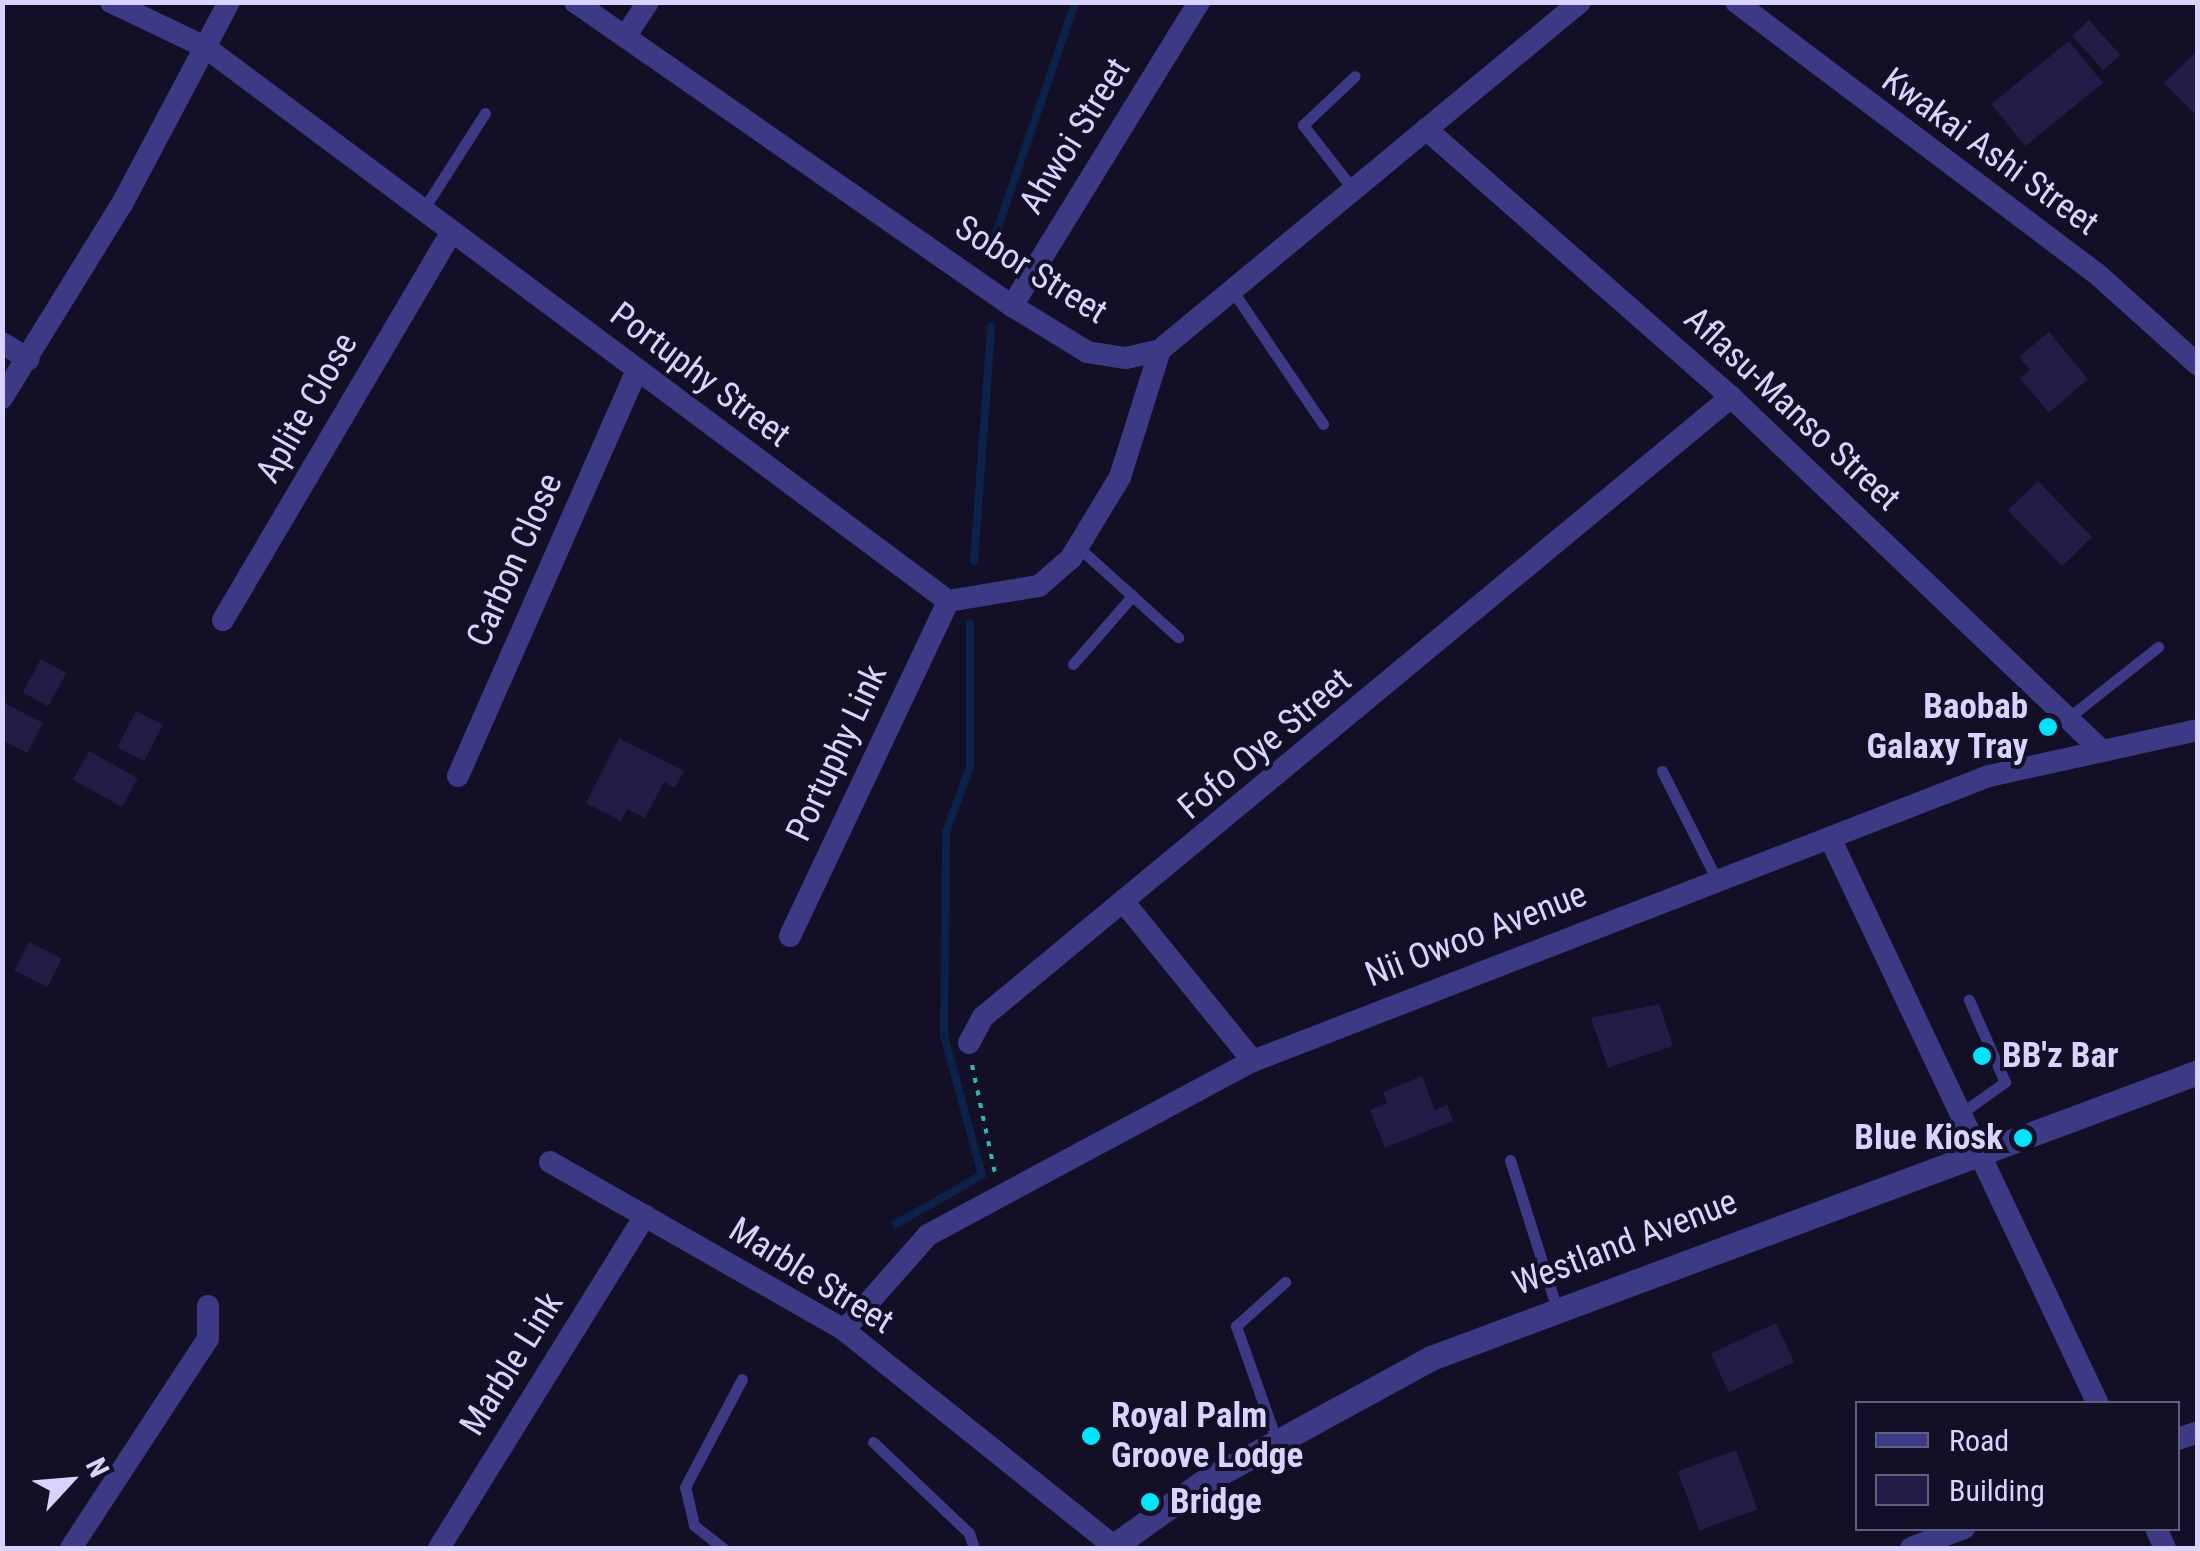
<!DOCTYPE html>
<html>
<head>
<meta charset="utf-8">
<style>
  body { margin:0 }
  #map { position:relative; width:2200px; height:1551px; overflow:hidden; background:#130f26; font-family:"Roboto Condensed",sans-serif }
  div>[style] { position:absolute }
  .stream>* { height:8px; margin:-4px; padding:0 4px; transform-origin:4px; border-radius:4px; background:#0c2248 }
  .building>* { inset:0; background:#241b47; transform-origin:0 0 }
  .path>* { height:4px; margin-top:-2px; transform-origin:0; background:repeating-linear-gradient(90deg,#2fb8b0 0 5px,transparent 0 13px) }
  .service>* { height:11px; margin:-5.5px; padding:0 5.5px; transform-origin:5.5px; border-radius:5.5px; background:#3d3a85 }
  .minor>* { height:22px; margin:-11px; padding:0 11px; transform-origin:11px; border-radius:11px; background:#3d3a85 }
  .tertiary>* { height:25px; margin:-12.5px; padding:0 12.5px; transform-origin:12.5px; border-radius:12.5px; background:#3d3a85 }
  .dots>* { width:28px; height:28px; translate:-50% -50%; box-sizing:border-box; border:5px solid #130f26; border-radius:50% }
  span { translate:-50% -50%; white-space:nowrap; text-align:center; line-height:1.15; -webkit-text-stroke:8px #130f26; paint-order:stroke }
  .street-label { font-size:35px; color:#d9d4ff }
  .poi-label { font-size:35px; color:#d9d4ff; font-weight:700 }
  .right { translate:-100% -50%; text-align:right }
  .left { translate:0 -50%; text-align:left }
  .frame { position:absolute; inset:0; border:5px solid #d9d4ff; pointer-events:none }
  .legend { position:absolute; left:1855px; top:1401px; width:325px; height:130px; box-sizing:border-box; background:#130f26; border:2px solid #625e7d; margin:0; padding:12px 18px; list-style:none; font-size:30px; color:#d9d4ff }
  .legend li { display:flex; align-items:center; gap:20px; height:50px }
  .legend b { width:50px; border:2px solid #625e7d }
  .north { position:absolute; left:20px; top:1431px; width:100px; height:100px; -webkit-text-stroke:8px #130f26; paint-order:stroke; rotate:64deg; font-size:28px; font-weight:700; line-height:40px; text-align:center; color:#d9d4ff }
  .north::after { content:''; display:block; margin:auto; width:35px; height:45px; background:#d9d4ff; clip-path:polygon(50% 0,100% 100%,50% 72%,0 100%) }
</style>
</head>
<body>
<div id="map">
  <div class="stream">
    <i style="left:991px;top:248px;width:260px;rotate:-71.1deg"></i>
    <i style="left:974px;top:561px;width:235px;rotate:-85.8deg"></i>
    <i style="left:896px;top:1224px;width:99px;rotate:-29.7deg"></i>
    <i style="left:982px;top:1175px;width:145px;rotate:-105.2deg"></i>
    <i style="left:944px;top:1035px;width:203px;rotate:-89.4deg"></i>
    <i style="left:946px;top:832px;width:69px;rotate:-69.7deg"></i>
    <i style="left:970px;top:767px;width:144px;rotate:-90deg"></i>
  </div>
  <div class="building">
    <i style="left:2089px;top:20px;width:47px;height:23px;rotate:48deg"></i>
    <i style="left:2069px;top:41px;width:54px;height:100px;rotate:51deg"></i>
    <i style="clip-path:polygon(2198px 50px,2198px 117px,2164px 83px)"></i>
    <i style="clip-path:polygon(2049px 332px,2088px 379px,2049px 413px,2020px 378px,2030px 370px,2019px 357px)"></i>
    <i style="left:2038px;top:481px;width:78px;height:42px;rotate:46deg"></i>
    <i style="left:41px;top:659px;width:29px;height:38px;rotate:29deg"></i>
    <i style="clip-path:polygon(2px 702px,43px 723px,27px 753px,2px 740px)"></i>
    <i style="left:136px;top:711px;width:30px;height:41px;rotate:27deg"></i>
    <i style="clip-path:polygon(619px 738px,684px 771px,675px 788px,664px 782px,645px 818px,627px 809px,621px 821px,586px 803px)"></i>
    <i style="left:89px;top:751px;width:56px;height:33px;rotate:29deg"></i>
    <i style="left:29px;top:942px;width:37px;height:32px;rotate:27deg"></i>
    <i style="clip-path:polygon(1659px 1004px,1673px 1046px,1608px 1068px,1591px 1018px)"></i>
    <i style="clip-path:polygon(1422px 1076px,1435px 1110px,1447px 1105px,1453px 1121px,1385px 1148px,1370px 1110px,1387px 1103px,1383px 1092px)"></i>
    <i style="left:1776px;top:1323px;width:43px;height:72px;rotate:65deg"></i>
    <i style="left:1736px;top:1450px;width:63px;height:62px;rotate:70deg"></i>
  </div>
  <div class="path">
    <i style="left:972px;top:1065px;width:110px;rotate:78deg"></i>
  </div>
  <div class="service">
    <i style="left:1352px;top:188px;width:80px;rotate:-127.9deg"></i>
    <i style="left:1303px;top:125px;width:71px;rotate:-43.3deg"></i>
    <i style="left:423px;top:210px;width:115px;rotate:-57.4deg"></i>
    <i style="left:1232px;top:290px;width:162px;rotate:55.8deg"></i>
    <i style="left:1078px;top:547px;width:135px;rotate:42deg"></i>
    <i style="left:1073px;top:664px;width:91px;rotate:-49deg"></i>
    <i style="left:2068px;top:718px;width:115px;rotate:-38.3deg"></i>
    <i style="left:1662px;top:771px;width:122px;rotate:63.2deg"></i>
    <i style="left:1960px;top:1114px;width:55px;rotate:-35.4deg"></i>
    <i style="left:2005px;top:1082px;width:90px;rotate:-113.7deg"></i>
    <i style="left:1510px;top:1160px;width:153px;rotate:72.5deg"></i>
    <i style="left:1276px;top:1439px;width:120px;rotate:-109.5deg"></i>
    <i style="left:1236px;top:1326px;width:66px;rotate:-41.9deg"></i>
    <i style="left:873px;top:1442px;width:132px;rotate:43.5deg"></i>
    <i style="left:969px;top:1533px;width:16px;rotate:72deg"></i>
    <i style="left:723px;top:1548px;width:37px;rotate:-142deg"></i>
    <i style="left:694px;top:1525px;width:39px;rotate:-103deg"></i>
    <i style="left:685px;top:1487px;width:122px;rotate:-62.2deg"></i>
  </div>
  <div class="minor">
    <i style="left:111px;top:2px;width:104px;rotate:25.6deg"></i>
    <i style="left:205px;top:47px;width:927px;rotate:36.71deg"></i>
    <i style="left:948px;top:601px;width:92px;rotate:-9.4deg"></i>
    <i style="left:1039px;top:586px;width:43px;rotate:-41.2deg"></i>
    <i style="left:1071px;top:558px;width:95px;rotate:-58.8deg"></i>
    <i style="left:1120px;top:477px;width:133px;rotate:-72.5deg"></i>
    <i style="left:575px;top:2px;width:532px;rotate:34.82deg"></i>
    <i style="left:1012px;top:306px;width:88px;rotate:31.5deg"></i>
    <i style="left:1087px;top:352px;width:39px;rotate:9deg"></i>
    <i style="left:1126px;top:358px;width:35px;rotate:-13deg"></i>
    <i style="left:1160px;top:350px;width:545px;rotate:-39.64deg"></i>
    <i style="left:1736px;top:2px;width:451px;rotate:37deg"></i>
    <i style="left:2096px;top:273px;width:137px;rotate:42deg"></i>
    <i style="left:625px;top:37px;width:42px;rotate:-56.7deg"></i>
    <i style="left:1426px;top:129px;width:406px;rotate:41.3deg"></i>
    <i style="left:1731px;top:397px;width:511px;rotate:43.65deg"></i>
    <i style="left:1012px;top:306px;width:357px;rotate:-58.4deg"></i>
    <i style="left:2px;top:343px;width:31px;rotate:31deg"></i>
    <i style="left:2px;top:398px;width:228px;rotate:-58.3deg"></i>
    <i style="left:122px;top:204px;width:229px;rotate:-62.1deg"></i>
    <i style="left:223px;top:620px;width:451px;rotate:-59.5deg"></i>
    <i style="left:458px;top:776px;width:441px;rotate:-66.2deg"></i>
    <i style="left:1830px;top:838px;width:626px;rotate:64.66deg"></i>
    <i style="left:1127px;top:906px;width:200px;rotate:50.9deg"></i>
    <i style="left:790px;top:936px;width:370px;rotate:-64.7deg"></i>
    <i style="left:969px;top:1043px;width:30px;rotate:-62deg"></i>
    <i style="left:983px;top:1017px;width:972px;rotate:-39.65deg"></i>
    <i style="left:550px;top:1162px;width:339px;rotate:29.7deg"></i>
    <i style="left:844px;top:1330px;width:346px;rotate:38.7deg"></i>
    <i style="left:844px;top:1330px;width:127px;rotate:-48.5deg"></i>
    <i style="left:928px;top:1235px;width:369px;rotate:-28.2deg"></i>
    <i style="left:1253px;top:1061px;width:789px;rotate:-21.17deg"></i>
    <i style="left:1989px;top:776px;width:214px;rotate:-12.4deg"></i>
    <i style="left:2178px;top:1439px;width:21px;rotate:-19deg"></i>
    <i style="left:2156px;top:1528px;width:22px;rotate:66deg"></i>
    <i style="left:71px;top:1548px;width:250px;rotate:-56.8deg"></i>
    <i style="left:208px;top:1339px;width:33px;rotate:-90deg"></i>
    <i style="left:439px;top:1548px;width:391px;rotate:-58.2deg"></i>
    <i style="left:1911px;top:1548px;width:57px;rotate:-20.7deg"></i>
  </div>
  <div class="tertiary">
    <i style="left:1111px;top:1548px;width:112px;rotate:-35.5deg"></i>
    <i style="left:1202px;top:1483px;width:261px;rotate:-28.6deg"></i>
    <i style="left:1431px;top:1358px;width:819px;rotate:-20.45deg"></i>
  </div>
  <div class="dots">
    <i style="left:2048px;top:727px;background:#00e5ff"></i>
    <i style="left:1982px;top:1056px;background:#00e5ff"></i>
    <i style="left:2023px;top:1138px;background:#00e5ff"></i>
    <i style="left:1091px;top:1436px;background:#00e5ff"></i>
    <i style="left:1150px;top:1502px;background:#00e5ff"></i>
  </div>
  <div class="street-label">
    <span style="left:1075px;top:136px;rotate:-58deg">Ahwoi Street</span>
    <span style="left:1990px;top:152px;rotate:36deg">Kwakai Ashi Street</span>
    <span style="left:1031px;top:270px;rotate:32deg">Sobor Street</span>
    <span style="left:700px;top:375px;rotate:37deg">Portuphy Street</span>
    <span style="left:307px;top:408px;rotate:-60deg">Aplite Close</span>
    <span style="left:1792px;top:409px;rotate:43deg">Aflasu-Manso Street</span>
    <span style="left:515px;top:560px;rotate:-66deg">Carbon Close</span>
    <span style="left:1265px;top:744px;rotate:-40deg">Fofo Oye Street</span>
    <span style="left:837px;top:753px;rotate:-65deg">Portuphy Link</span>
    <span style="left:1476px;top:935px;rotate:-21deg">Nii Owoo Avenue</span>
    <span style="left:1625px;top:1243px;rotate:-21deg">Westland Avenue</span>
    <span style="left:811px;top:1276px;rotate:32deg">Marble Street</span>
    <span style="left:512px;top:1364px;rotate:-58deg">Marble Link</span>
  </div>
  <div class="poi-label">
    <span class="right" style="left:2028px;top:727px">Baobab<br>Galaxy Tray</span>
    <span class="left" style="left:2002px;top:1056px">BB'z Bar</span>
    <span class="right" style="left:2003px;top:1138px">Blue Kiosk</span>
    <span class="left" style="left:1111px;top:1436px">Royal Palm<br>Groove Lodge</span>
    <span class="left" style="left:1170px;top:1502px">Bridge</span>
  </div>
  <div class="frame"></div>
  <ul class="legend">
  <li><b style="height:12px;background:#3d3a85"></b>Road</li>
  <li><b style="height:28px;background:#241b47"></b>Building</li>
  </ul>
  <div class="north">N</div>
</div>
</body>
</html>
